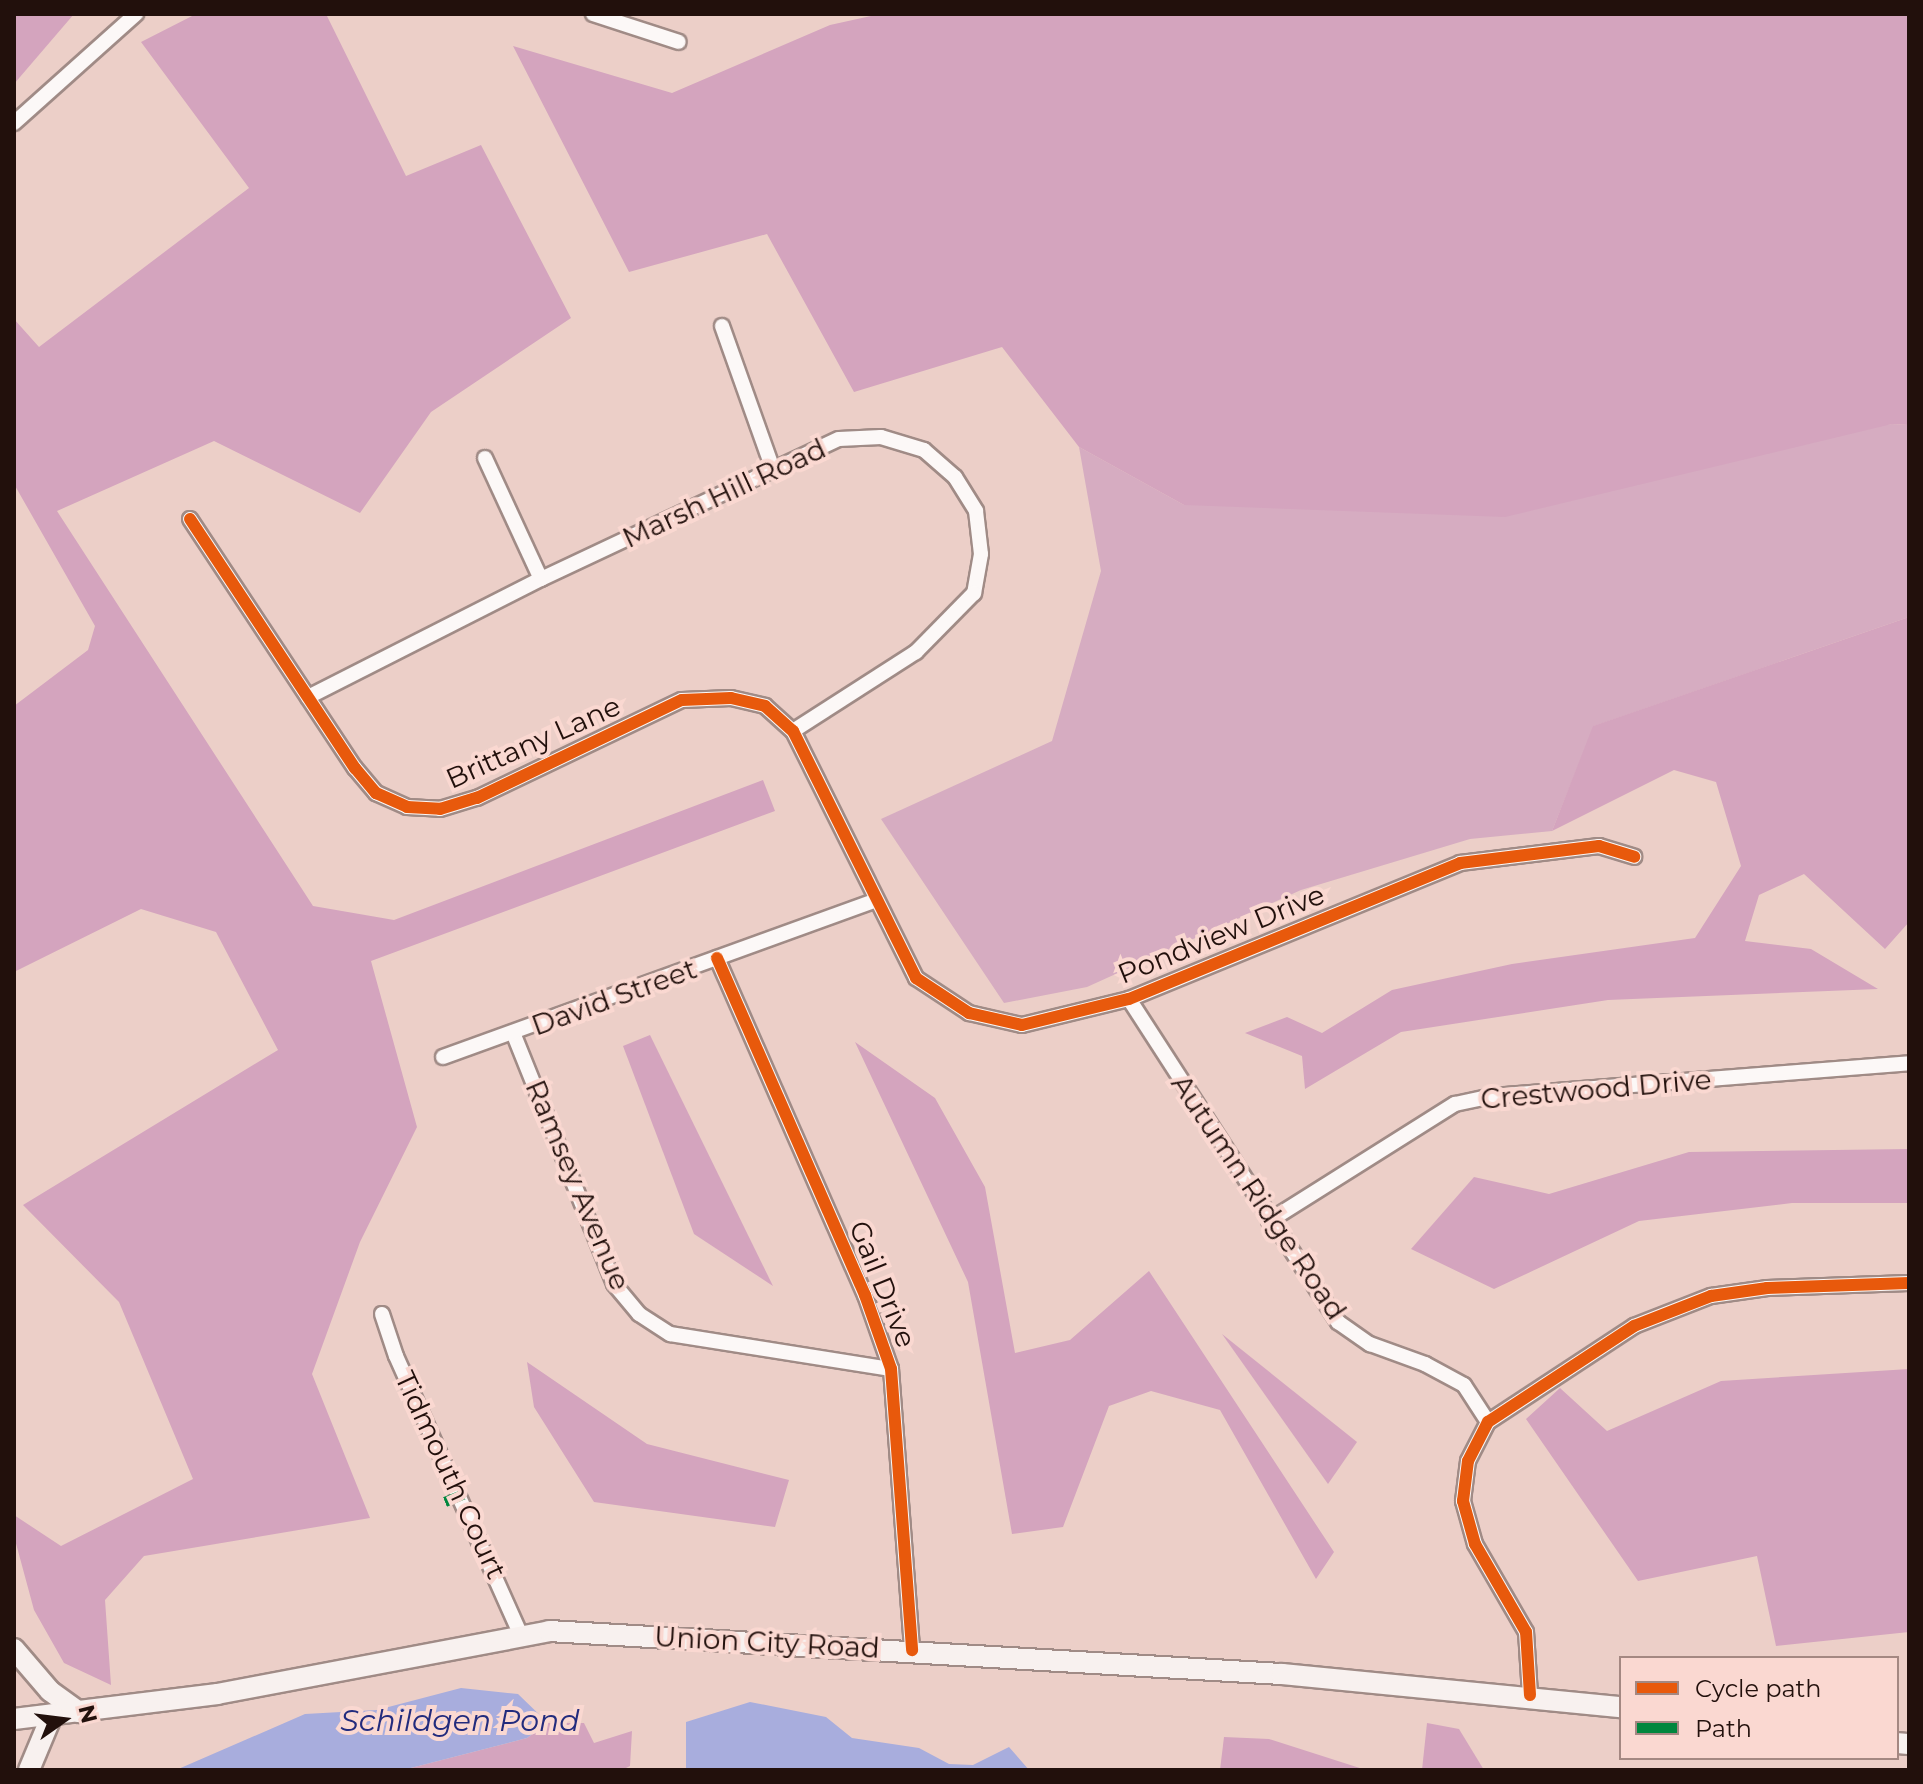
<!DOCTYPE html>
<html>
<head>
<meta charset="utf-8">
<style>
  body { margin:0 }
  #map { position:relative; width:1923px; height:1784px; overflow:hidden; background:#eccfc8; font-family:Montserrat,sans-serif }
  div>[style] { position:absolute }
  .green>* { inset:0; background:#d6acc1 }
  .forest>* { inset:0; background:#d4a4be }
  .water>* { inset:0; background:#a8addd }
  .roads { filter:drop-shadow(2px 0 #a08b86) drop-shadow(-2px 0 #a08b86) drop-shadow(0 2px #a08b86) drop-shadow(0 -2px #a08b86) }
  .street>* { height:14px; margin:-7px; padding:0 7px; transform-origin:7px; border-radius:7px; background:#fcf8f7 }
  .secondary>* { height:20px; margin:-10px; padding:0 10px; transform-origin:10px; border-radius:10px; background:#f8f1ef }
  .quiet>* { height:10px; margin-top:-5px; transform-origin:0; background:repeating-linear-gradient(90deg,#00873e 0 20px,transparent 0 30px) }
  .cycleway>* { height:12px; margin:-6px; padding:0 6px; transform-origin:6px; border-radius:6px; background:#e8590c }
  span { translate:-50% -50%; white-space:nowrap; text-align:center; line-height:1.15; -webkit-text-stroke:8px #fad8d1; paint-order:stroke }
  .street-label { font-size:28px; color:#22100c }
  .water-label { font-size:30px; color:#222b7d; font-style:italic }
  .frame { position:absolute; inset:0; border:16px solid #22100c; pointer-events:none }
  .legend { position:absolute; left:1619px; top:1656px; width:280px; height:104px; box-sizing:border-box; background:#fad8d1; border:2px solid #a48882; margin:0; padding:10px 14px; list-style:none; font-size:24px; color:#22100c }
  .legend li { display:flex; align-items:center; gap:16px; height:40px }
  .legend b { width:40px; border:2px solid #a48882 }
  .north { position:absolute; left:24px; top:1680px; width:80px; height:80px; -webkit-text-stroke:6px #fad8d1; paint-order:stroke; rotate:76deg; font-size:22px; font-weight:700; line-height:32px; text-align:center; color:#22100c }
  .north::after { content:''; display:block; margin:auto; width:28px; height:36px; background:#22100c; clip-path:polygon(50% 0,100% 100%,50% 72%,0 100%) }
</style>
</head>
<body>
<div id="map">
  <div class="green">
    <i style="clip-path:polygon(1892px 424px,1909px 425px,1909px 617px,1594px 726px,1552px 831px,1470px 839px,1301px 890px,1087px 987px,1004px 1003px,881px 819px,1052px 741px,1101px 571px,1079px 447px,1184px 505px)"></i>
  </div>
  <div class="forest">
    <i style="clip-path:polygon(14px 14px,74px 14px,14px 84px)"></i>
    <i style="clip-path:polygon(196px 14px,326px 14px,406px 176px,481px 145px,571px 318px,431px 412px,360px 513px,214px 441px,57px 511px,313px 906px,394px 920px,763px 780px,775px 811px,371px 961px,417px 1127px,360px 1242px,312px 1374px,370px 1518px,144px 1556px,105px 1600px,111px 1685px,64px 1663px,34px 1610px,14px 1536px,14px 1515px,61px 1546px,193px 1479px,119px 1302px,23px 1205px,278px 1050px,216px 932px,141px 909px,14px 972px,14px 706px,88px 650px,95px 626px,14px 484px,14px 319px,39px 347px,249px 188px,141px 42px)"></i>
    <i style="clip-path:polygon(880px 14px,1909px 14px,1909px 425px,1892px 424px,1505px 517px,1184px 505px,1079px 447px,1002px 347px,854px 392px,767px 234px,629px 272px,513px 46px,672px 93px,830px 25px)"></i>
    <i style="clip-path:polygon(1909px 617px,1909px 922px,1885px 949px,1804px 874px,1759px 895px,1745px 941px,1811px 949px,1878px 989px,1608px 1000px,1401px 1032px,1305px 1089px,1302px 1056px,1245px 1033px,1287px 1017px,1322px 1033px,1392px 990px,1512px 964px,1695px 938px,1741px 866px,1716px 782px,1674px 770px,1552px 831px,1593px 726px)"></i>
    <i style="clip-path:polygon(650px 1035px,773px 1286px,694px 1234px,623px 1046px)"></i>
    <i style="clip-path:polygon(855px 1042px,935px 1098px,985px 1187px,1015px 1353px,1070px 1340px,1149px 1271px,1334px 1552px,1316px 1579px,1220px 1410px,1151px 1391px,1109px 1406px,1063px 1527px,1012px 1534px,968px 1282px)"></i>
    <i style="clip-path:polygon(1909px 1149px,1909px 1203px,1792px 1203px,1639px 1221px,1494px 1289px,1411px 1249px,1474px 1177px,1549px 1194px,1689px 1152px)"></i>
    <i style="clip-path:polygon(1222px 1334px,1357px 1442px,1328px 1484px)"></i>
    <i style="clip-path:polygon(527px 1362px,647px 1444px,789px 1480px,775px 1527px,594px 1502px,534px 1407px)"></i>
    <i style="clip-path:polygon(1909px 1369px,1909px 1632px,1776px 1646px,1757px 1556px,1638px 1581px,1526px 1419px,1560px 1388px,1607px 1431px,1721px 1381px)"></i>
    <i style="clip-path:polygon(548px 1723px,584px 1723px,594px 1743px,632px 1731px,630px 1766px,622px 1770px,403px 1770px,527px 1738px)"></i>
    <i style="clip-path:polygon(1427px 1723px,1459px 1729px,1484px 1770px,1422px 1770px)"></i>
    <i style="clip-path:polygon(1224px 1737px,1269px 1739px,1366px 1770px,1220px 1770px)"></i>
  </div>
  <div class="water">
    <i style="clip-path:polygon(461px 1688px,518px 1694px,548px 1723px,527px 1738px,403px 1770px,176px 1770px,305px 1714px,377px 1710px)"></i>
    <i style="clip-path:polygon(750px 1702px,826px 1717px,852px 1738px,919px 1748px,949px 1764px,973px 1765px,1009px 1747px,1029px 1770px,686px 1770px,686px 1722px)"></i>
  </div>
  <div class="roads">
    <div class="street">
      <i style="left:593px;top:14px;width:90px;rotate:18deg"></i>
      <i style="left:14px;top:123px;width:164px;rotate:-41.8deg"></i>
      <i style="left:722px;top:326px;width:152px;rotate:70.4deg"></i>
      <i style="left:485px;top:458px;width:133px;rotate:65.2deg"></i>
      <i style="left:190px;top:519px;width:299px;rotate:56.5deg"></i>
      <i style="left:355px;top:768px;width:33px;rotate:50deg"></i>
      <i style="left:376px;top:793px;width:34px;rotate:24deg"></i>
      <i style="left:407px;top:807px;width:33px;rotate:3deg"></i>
      <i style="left:440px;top:809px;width:39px;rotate:-17deg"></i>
      <i style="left:477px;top:798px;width:227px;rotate:-25.6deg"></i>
      <i style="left:682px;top:700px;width:49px;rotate:-2.3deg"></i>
      <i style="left:731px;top:698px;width:35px;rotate:13deg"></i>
      <i style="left:765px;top:706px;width:38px;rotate:42deg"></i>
      <i style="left:793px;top:731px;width:276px;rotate:63.5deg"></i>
      <i style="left:916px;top:978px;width:64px;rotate:33.4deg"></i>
      <i style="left:969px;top:1013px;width:54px;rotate:12.8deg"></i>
      <i style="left:1022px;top:1025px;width:110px;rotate:-13.7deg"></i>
      <i style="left:1129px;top:999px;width:358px;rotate:-22.3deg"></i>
      <i style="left:1460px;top:863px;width:140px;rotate:-7deg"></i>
      <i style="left:1599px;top:846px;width:37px;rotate:17deg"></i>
      <i style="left:308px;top:697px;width:261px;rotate:-26.9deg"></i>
      <i style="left:541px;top:579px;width:329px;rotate:-25.2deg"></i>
      <i style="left:839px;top:439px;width:42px;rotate:-2.7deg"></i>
      <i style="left:881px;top:437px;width:45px;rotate:16.8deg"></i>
      <i style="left:924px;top:450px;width:41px;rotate:41.1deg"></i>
      <i style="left:955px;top:477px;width:40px;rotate:58deg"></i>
      <i style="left:976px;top:511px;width:43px;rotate:83.4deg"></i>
      <i style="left:981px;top:554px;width:40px;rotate:100deg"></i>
      <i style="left:974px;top:593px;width:83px;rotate:134.5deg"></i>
      <i style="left:916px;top:652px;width:146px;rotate:147.3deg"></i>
      <i style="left:717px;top:958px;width:368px;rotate:66.3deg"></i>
      <i style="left:865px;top:1295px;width:78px;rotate:70.6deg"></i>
      <i style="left:891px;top:1369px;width:282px;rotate:85.7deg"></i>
      <i style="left:1129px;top:999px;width:385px;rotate:57.1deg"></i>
      <i style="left:1338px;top:1322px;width:39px;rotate:35deg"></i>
      <i style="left:1370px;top:1344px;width:59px;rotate:20deg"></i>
      <i style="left:1425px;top:1364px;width:44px;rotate:28.3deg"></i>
      <i style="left:1464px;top:1385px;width:44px;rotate:57deg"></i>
      <i style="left:514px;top:1035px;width:268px;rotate:68.1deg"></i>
      <i style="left:614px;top:1284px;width:39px;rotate:50deg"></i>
      <i style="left:639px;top:1314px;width:37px;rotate:33deg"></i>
      <i style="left:670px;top:1334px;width:224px;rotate:9deg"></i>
      <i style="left:443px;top:1057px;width:458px;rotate:-19.9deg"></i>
      <i style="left:1269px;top:1221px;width:220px;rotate:-32.2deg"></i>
      <i style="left:1455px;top:1104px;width:39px;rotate:-12deg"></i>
      <i style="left:1493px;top:1096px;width:417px;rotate:-4.5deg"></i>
      <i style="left:382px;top:1314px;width:44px;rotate:71.6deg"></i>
      <i style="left:396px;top:1356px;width:306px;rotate:65.9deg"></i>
      <i style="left:1530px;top:1695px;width:63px;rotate:-93.6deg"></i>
      <i style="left:1526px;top:1632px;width:102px;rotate:-120.1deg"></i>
      <i style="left:1475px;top:1544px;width:45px;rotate:-105.6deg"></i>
      <i style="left:1463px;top:1501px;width:40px;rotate:-82.9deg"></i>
      <i style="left:1468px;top:1461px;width:44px;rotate:-62.9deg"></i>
      <i style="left:1488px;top:1422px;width:175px;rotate:-33.3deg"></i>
      <i style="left:1634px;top:1326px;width:83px;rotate:-21.3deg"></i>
      <i style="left:1711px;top:1296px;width:57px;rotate:-8.1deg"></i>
      <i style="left:1767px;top:1288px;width:142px;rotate:-2deg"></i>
    </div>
    <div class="secondary">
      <i style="left:14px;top:1649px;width:55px;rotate:49.4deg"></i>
      <i style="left:50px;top:1691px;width:36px;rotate:36deg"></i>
      <i style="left:14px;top:1719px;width:205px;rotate:-7deg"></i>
      <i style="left:217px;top:1694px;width:338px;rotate:-10.7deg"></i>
      <i style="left:549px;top:1631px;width:734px;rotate:3.36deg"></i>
      <i style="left:1282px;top:1674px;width:341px;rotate:5.6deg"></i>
      <i style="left:1897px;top:1743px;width:12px;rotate:5deg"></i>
      <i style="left:29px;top:1770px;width:60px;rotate:-67.3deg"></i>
    </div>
  </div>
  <div class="quiet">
    <i style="left:445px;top:1502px;width:29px;rotate:-22deg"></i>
  </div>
  <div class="cycleway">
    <i style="left:190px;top:519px;width:299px;rotate:56.5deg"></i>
    <i style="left:355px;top:768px;width:33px;rotate:50deg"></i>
    <i style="left:376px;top:793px;width:34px;rotate:24deg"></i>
    <i style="left:407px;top:807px;width:33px;rotate:3deg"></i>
    <i style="left:440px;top:809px;width:39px;rotate:-17deg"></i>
    <i style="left:477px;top:798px;width:227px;rotate:-25.6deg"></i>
    <i style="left:682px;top:700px;width:49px;rotate:-2.3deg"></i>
    <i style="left:731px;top:698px;width:35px;rotate:13deg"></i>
    <i style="left:765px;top:706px;width:38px;rotate:42deg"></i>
    <i style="left:793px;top:731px;width:276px;rotate:63.5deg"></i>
    <i style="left:916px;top:978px;width:64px;rotate:33.4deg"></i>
    <i style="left:969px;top:1013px;width:54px;rotate:12.8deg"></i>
    <i style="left:1022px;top:1025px;width:110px;rotate:-13.7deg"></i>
    <i style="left:1129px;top:999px;width:358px;rotate:-22.3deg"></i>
    <i style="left:1460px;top:863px;width:140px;rotate:-7deg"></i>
    <i style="left:1599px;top:846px;width:37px;rotate:17deg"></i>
    <i style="left:717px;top:958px;width:368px;rotate:66.3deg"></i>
    <i style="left:865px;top:1295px;width:78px;rotate:70.6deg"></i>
    <i style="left:891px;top:1369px;width:282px;rotate:85.7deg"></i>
    <i style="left:1530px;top:1695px;width:63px;rotate:-93.6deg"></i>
    <i style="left:1526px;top:1632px;width:102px;rotate:-120.1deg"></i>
    <i style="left:1475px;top:1544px;width:45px;rotate:-105.6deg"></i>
    <i style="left:1463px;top:1501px;width:40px;rotate:-82.9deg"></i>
    <i style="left:1468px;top:1461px;width:44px;rotate:-62.9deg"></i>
    <i style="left:1488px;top:1422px;width:175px;rotate:-33.3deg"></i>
    <i style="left:1634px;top:1326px;width:83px;rotate:-21.3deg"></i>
    <i style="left:1711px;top:1296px;width:57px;rotate:-8.1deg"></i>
    <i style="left:1767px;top:1288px;width:142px;rotate:-2deg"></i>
  </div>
  <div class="street-label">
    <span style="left:724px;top:493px;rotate:-25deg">Marsh Hill Road</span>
    <span style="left:533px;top:742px;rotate:-24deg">Brittany Lane</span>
    <span style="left:1221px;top:934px;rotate:-22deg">Pondview Drive</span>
    <span style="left:614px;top:997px;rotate:-20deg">David Street</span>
    <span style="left:1596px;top:1089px;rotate:-5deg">Crestwood Drive</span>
    <span style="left:578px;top:1185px;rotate:67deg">Ramsey Avenue</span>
    <span style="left:1259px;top:1197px;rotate:56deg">Autumn Ridge Road</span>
    <span style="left:883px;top:1284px;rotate:68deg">Gail Drive</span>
    <span style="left:451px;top:1475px;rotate:65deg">Tidmouth Court</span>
    <span style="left:767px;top:1642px;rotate:3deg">Union City Road</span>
  </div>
  <div class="water-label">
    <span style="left:460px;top:1721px">Schildgen Pond</span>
  </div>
  <div class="frame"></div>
  <ul class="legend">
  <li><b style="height:10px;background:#e8590c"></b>Cycle path</li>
  <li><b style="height:10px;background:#00873e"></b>Path</li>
  </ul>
  <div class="north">N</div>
</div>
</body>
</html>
